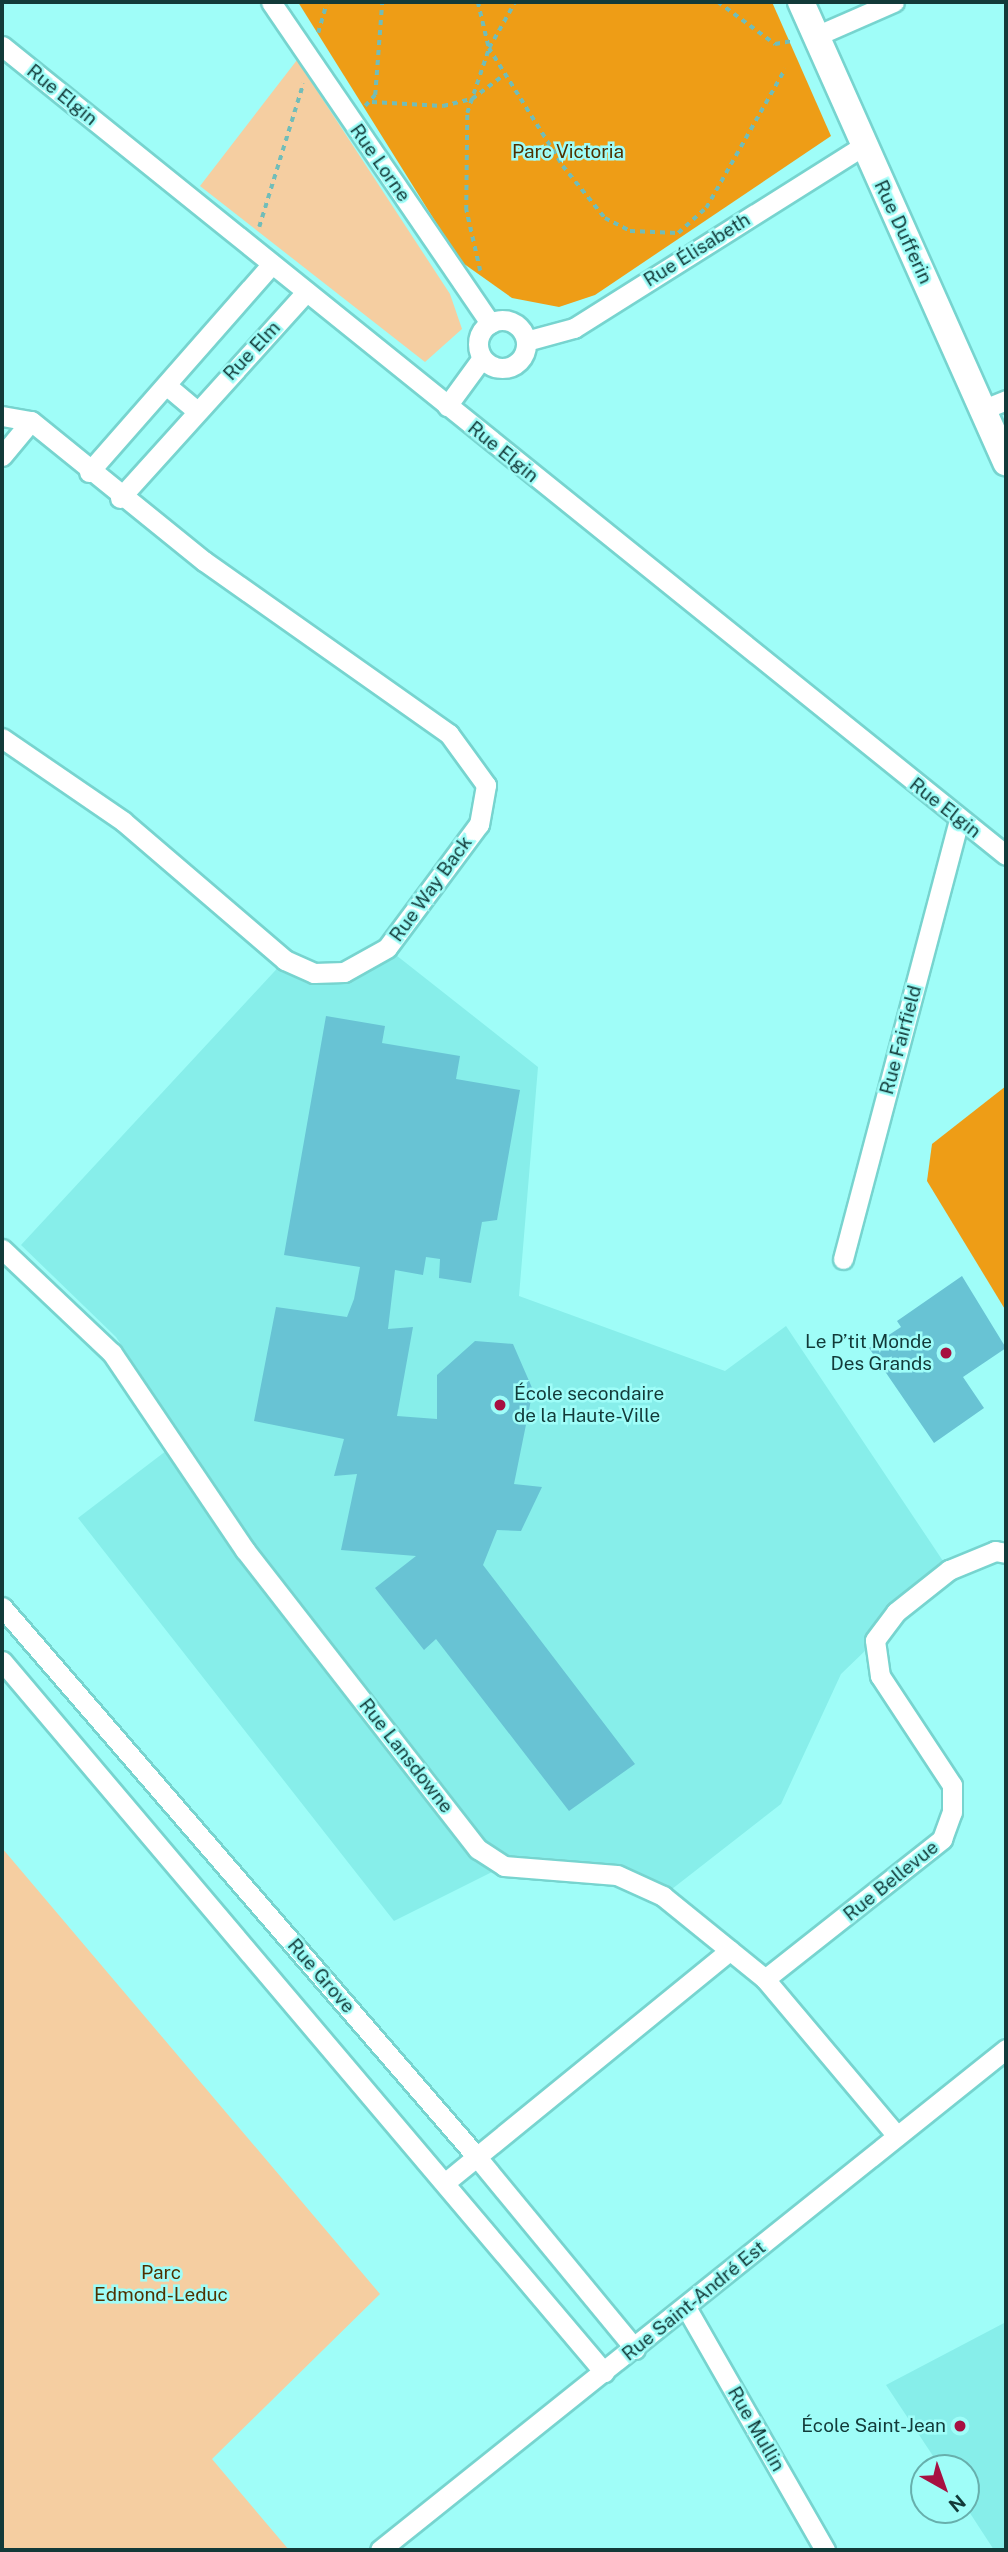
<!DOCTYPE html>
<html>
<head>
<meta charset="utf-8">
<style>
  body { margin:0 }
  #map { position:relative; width:1008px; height:2552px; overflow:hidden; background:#9ffdf8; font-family:"Public Sans",sans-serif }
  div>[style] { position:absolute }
  .built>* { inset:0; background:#87eeea }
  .green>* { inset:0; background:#f5cea1 }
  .forest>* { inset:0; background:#ee9d16 }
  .building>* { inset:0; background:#68c3d4 }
  .path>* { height:3.5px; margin-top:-1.75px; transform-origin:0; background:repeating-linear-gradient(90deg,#71bdb9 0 5px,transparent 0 10px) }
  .roads { filter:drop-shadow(2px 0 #77d4cf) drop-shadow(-2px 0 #77d4cf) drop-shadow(0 2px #77d4cf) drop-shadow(0 -2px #77d4cf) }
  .street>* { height:19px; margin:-9.5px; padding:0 9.5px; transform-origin:9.5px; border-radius:9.5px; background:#fff }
  .street>.ring { margin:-9.5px; padding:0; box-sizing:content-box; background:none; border:19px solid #fff; border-radius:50% }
  .secondary>* { height:26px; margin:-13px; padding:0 13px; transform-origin:13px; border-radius:13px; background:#fff }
  .dots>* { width:19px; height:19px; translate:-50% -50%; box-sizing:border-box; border:4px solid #9ffdf8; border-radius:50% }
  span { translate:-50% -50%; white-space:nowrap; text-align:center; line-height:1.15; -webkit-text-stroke:5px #9ffdf8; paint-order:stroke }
  .street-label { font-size:19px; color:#123a39 }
  .park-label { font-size:19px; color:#503100 }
  .poi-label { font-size:19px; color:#123a39 }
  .right { translate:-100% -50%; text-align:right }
  .left { translate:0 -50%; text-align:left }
  .frame { position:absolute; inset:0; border:4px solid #123a39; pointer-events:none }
  .north { position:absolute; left:910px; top:2454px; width:70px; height:70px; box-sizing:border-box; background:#9ffdf8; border:2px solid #67afac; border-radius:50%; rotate:140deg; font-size:19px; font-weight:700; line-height:28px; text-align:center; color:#123a39 }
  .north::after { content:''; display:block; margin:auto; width:24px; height:32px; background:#a71041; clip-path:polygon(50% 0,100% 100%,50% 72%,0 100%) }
</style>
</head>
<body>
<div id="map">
  <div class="built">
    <i style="clip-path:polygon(387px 948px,538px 1067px,519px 1296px,725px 1371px,786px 1326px,949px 1570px,841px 1674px,781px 1804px,663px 1896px,617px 1875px,504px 1866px,394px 1921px,78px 1518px,183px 1438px,116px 1337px,21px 1245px,285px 960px,314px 973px)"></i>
    <i style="clip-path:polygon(1006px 2322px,1006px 2550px,994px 2550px,966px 2507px,966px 2468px,941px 2468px,886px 2385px)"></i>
  </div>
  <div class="green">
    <i style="clip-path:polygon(297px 60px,450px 294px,462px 329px,425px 362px,200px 186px)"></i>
    <i style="clip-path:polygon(2px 1848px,380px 2294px,212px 2459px,289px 2550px,2px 2550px)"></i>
  </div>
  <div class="forest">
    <i style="clip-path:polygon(298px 2px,772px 2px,831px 136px,595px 295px,559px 307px,512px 298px,460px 261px)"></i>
    <i style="clip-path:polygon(1006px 1086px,1006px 1311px,927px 1181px,932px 1144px)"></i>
  </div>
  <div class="building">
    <i style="clip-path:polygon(326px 1016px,385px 1026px,382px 1043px,460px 1056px,456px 1079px,520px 1090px,497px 1220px,482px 1222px,471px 1283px,439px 1278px,440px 1259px,426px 1257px,423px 1275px,395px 1270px,388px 1329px,413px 1327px,397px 1416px,437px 1419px,437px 1375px,475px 1341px,513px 1344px,533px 1390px,514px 1484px,542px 1487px,521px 1531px,497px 1530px,483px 1565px,635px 1764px,569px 1811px,436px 1639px,424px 1650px,375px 1588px,416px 1556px,341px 1550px,357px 1474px,334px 1476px,344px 1439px,254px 1421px,276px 1307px,347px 1317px,354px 1299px,360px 1267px,284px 1255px)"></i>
    <i style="clip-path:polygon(962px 1276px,1006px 1348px,963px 1377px,984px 1408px,934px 1443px,869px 1348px,901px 1327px,897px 1321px)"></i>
  </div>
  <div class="path">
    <i style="left:478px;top:2px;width:47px;rotate:76.6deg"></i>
    <i style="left:489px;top:48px;width:139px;rotate:57.9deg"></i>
    <i style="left:563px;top:166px;width:67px;rotate:51.1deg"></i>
    <i style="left:605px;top:218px;width:28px;rotate:27deg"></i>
    <i style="left:630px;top:231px;width:48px;rotate:2.4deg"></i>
    <i style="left:678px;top:233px;width:38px;rotate:-42deg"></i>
    <i style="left:706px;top:208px;width:160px;rotate:-60.4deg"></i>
    <i style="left:718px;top:2px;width:71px;rotate:36.4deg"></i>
    <i style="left:775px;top:44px;width:17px;rotate:-10deg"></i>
    <i style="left:318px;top:33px;width:32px;rotate:-74deg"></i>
    <i style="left:372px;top:102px;width:71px;rotate:3.2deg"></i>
    <i style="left:443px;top:106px;width:30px;rotate:-14deg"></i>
    <i style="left:472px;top:99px;width:40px;rotate:-37deg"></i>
    <i style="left:365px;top:106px;width:15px;rotate:-48deg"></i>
    <i style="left:375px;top:95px;width:93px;rotate:-85.7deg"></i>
    <i style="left:259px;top:227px;width:150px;rotate:-72.9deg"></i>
    <i style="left:480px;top:271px;width:63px;rotate:-102.9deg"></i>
    <i style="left:466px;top:210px;width:97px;rotate:-89.4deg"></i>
    <i style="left:467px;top:113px;width:69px;rotate:-71.3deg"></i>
    <i style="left:489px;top:48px;width:53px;rotate:-60.5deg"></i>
  </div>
  <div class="roads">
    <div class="street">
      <i style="left:271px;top:2px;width:389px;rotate:55.7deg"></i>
      <i style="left:816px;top:36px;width:85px;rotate:-23.6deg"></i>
      <i style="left:2px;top:46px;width:1289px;rotate:38.86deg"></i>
      <i class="ring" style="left:478px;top:320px;width:29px;height:29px"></i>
      <i style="left:526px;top:341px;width:50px;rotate:-15.2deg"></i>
      <i style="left:574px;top:328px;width:342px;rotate:-32.2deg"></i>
      <i style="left:166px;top:385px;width:40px;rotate:40deg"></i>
      <i style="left:447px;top:406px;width:59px;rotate:-53.9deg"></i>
      <i style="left:984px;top:409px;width:24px;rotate:-22deg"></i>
      <i style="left:2px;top:416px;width:29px;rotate:10deg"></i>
      <i style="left:31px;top:421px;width:223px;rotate:39deg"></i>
      <i style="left:204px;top:561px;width:300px;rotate:35.2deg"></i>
      <i style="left:449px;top:734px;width:63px;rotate:54deg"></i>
      <i style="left:486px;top:785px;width:40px;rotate:100deg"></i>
      <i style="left:479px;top:824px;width:154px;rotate:126.6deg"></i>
      <i style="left:387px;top:948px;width:49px;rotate:150.8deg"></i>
      <i style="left:344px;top:972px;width:30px;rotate:178deg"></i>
      <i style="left:314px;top:973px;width:32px;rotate:-156deg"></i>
      <i style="left:285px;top:960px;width:213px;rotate:-139.4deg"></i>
      <i style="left:123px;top:821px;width:147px;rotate:-145.6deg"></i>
      <i style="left:2px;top:456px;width:45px;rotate:-50.4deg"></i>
      <i style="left:89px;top:472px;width:277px;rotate:-48.7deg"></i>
      <i style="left:120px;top:498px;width:278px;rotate:-47.9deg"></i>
      <i style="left:2px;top:1249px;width:151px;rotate:43.4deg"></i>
      <i style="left:112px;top:1353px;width:238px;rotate:56deg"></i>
      <i style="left:245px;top:1550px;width:379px;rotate:52.1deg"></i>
      <i style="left:478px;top:1849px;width:31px;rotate:33deg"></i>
      <i style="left:504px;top:1866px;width:113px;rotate:4.6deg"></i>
      <i style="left:617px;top:1875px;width:51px;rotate:24.5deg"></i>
      <i style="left:663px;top:1896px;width:132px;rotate:39.1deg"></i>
      <i style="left:765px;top:1979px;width:205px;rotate:49.9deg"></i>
      <i style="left:843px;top:1259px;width:454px;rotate:-75.2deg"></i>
      <i style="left:2px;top:1607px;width:725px;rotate:49.19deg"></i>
      <i style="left:476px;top:2156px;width:250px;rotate:50.5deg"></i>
      <i style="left:2px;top:1661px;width:932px;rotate:49.75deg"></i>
      <i style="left:765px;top:1979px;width:226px;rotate:-38.3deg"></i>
      <i style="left:942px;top:1839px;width:29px;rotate:-70deg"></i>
      <i style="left:952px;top:1812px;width:27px;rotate:-90deg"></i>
      <i style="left:952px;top:1785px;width:131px;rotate:-123.4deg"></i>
      <i style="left:880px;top:1676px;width:36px;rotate:-98deg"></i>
      <i style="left:875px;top:1640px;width:35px;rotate:-53deg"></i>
      <i style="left:896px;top:1612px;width:68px;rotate:-38.4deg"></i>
      <i style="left:949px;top:1570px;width:50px;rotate:-22.4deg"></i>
      <i style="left:995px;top:1551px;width:11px;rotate:10deg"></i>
      <i style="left:447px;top:2181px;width:365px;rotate:-39.2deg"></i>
      <i style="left:687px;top:2309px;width:278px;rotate:60.2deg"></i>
      <i style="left:380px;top:2550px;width:802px;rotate:-38.67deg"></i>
    </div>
    <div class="secondary">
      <i style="left:801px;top:2px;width:504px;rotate:65.98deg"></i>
    </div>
  </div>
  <div class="dots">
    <i style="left:946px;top:1353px;background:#a71041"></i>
    <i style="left:500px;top:1405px;background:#a71041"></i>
    <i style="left:960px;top:2426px;background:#a71041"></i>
  </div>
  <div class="street-label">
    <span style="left:62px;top:95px;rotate:39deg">Rue Elgin</span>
    <span style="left:380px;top:163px;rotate:55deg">Rue Lorne</span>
    <span style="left:903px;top:232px;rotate:65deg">Rue Dufferin</span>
    <span style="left:697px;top:250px;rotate:-32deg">Rue Élisabeth</span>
    <span style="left:252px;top:351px;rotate:-47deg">Rue Elm</span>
    <span style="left:503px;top:452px;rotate:39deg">Rue Elgin</span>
    <span style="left:945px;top:808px;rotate:38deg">Rue Elgin</span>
    <span style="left:431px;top:889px;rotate:-54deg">Rue Way Back</span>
    <span style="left:901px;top:1040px;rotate:-75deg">Rue Fairfield</span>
    <span style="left:406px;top:1756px;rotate:52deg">Rue Lansdowne</span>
    <span style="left:891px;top:1881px;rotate:-39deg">Rue Bellevue</span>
    <span style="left:321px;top:1976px;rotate:49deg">Rue Grove</span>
    <span style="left:694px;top:2301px;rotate:-39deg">Rue Saint-André Est</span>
    <span style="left:756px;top:2429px;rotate:60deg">Rue Mullin</span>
  </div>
  <div class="park-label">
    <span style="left:568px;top:152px">Parc Victoria</span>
    <span style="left:161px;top:2284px">Parc<br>Edmond-Leduc</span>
  </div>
  <div class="poi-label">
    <span class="right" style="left:932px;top:1353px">Le P’tit Monde<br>Des Grands</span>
    <span class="left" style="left:514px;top:1405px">École secondaire<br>de la Haute-Ville</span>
    <span class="right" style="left:946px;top:2426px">École Saint-Jean</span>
  </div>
  <div class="frame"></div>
  <div class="north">N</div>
</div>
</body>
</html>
